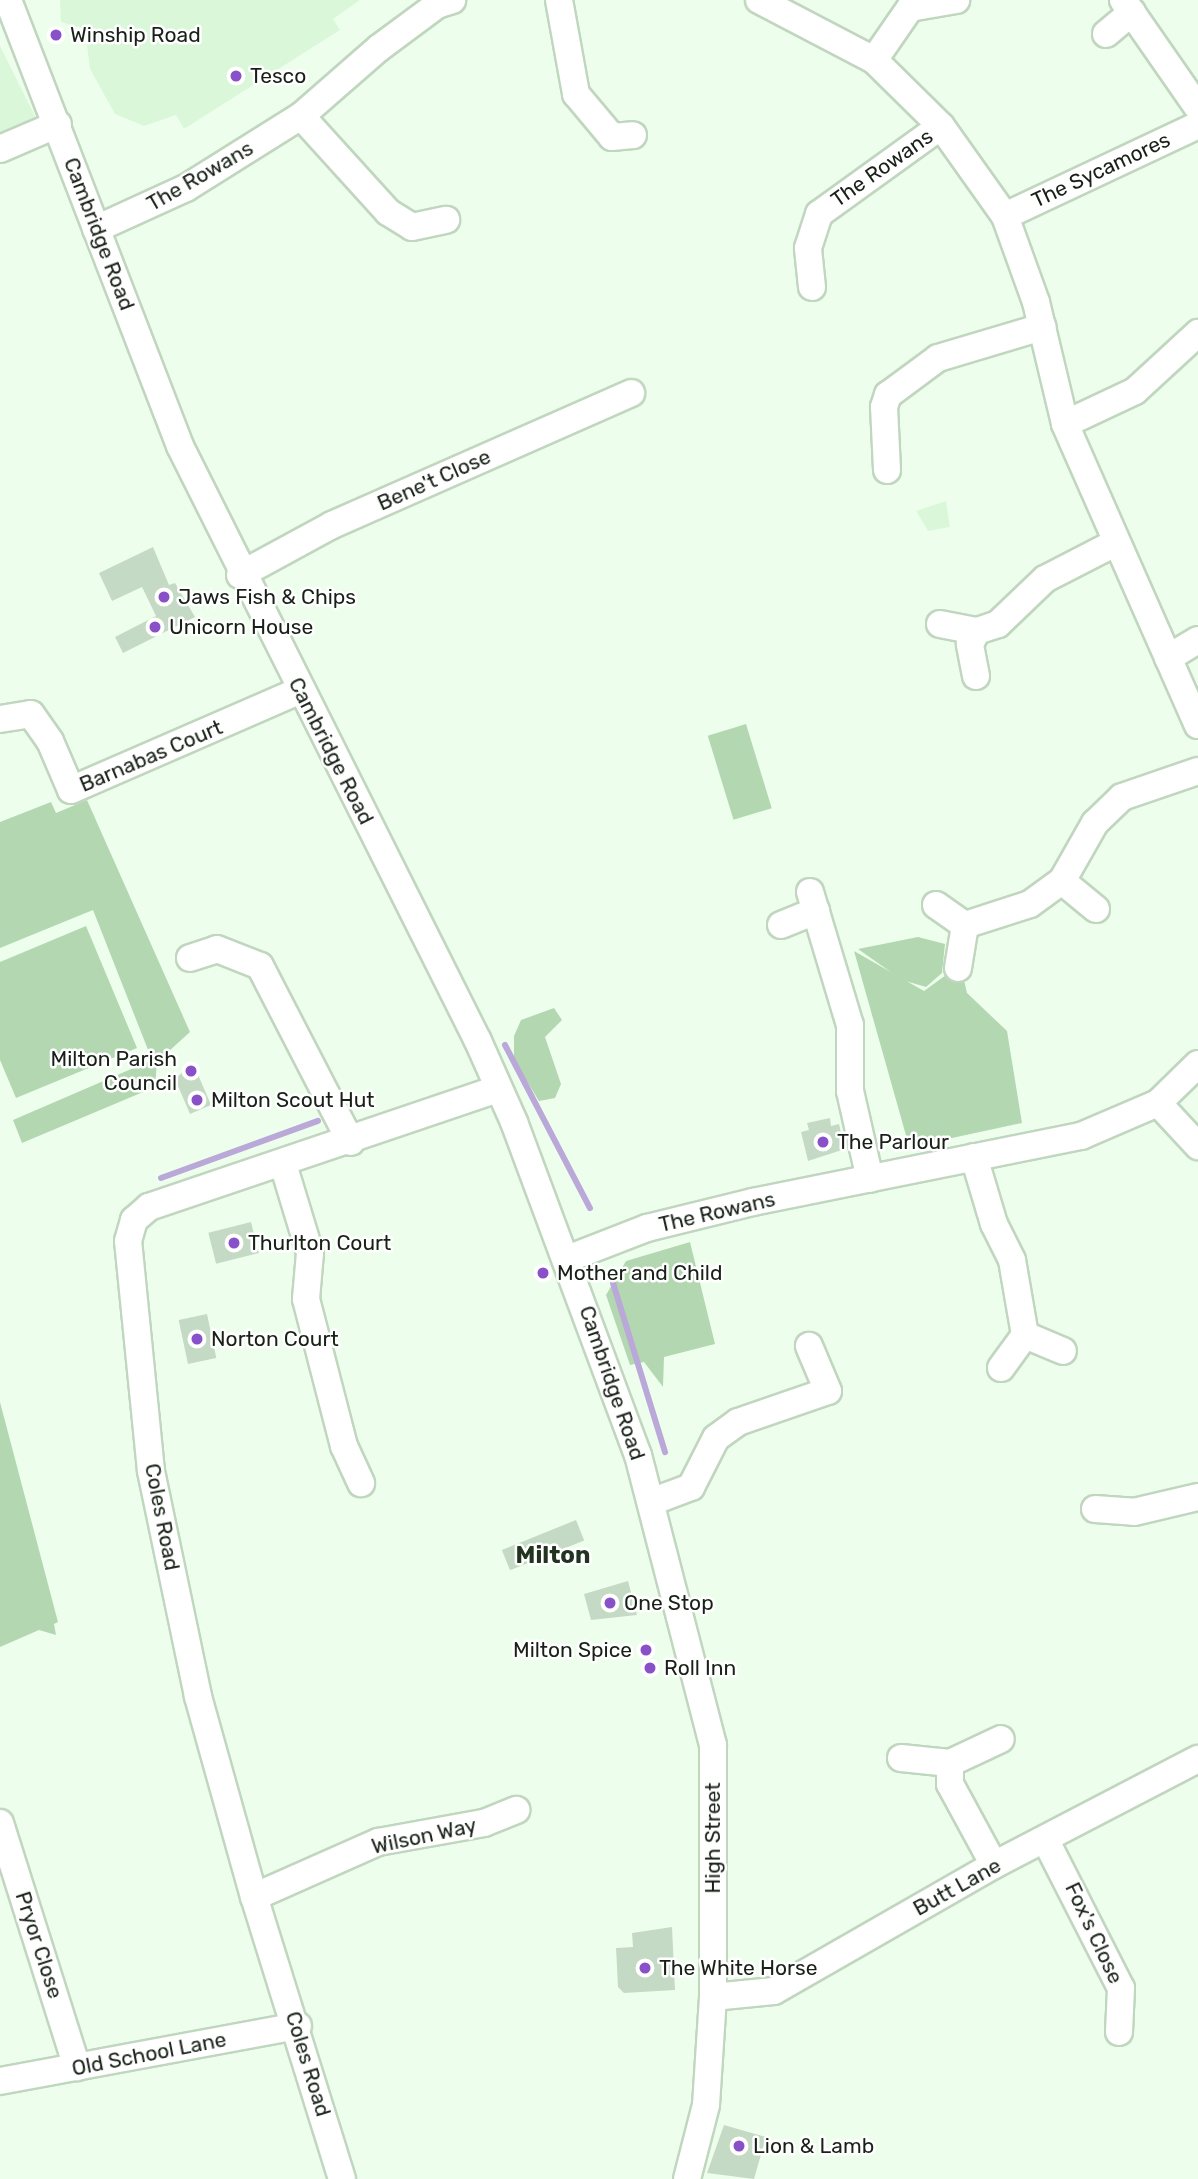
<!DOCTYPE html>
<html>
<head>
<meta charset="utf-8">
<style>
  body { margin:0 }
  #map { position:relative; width:1198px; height:2179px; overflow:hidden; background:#edffec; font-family:Rubik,sans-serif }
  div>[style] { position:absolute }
  .built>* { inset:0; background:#dbf7da }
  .green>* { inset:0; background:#b3d8b1; transform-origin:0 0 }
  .stream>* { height:6px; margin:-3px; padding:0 3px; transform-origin:3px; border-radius:3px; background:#baa8d8 }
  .building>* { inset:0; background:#c5dac4; transform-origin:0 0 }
  .roads { filter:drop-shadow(2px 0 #c1d6bf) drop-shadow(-2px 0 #c1d6bf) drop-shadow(0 2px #c1d6bf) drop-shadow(0 -2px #c1d6bf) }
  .minor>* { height:26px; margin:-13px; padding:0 13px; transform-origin:13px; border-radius:13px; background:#fff }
  .dots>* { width:19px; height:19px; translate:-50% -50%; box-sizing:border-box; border:4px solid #fff; border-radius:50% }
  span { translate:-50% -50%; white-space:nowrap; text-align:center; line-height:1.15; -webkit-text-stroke:5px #fff; paint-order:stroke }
  .poi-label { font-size:21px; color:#182018 }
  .left { translate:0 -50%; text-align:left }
  .right { translate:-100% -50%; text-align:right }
  .street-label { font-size:21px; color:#182018 }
  .quarter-label { font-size:24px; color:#232; font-weight:700 }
</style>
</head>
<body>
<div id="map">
  <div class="built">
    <i style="clip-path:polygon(60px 0,360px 0,333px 19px,340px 30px,184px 129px,176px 115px,144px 126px,115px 114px,90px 69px,85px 29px,61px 22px)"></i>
    <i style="clip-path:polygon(0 46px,46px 138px,0 160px)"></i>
    <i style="clip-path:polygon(946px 501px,950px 527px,928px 531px,916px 511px)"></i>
  </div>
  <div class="green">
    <i style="left:746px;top:724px;width:88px;height:40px;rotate:73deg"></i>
    <i style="clip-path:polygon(87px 800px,190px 1032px,157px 1062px,155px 1087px,22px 1143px,13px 1120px,152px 1060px,93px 910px,0 948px,0 822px,51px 802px,56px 813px)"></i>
    <i style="clip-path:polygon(86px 926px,137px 1048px,16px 1098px,0 1060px,0 962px)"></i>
    <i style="clip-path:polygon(918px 937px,945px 944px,942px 973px,926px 987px,902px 980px,858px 949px)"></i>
    <i style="clip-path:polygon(854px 951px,924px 991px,946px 975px,964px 980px,967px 993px,1007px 1031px,1022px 1123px,915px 1146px,907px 1139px)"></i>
    <i style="clip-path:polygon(554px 1008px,562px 1020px,545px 1037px,561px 1084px,555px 1098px,539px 1101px,514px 1060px,514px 1036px,521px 1020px)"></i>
    <i style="clip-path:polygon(690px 1242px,715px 1344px,664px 1357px,663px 1387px,644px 1362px,630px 1365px,606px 1295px,626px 1261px)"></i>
    <i style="clip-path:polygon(0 1402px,58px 1622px,54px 1624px,56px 1635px,39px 1630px,0 1647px)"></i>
  </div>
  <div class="stream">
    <i style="left:505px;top:1045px;width:184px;rotate:62.5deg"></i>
    <i style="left:161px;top:1178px;width:167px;rotate:-20deg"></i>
    <i style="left:613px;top:1283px;width:177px;rotate:72.9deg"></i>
  </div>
  <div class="building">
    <i style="clip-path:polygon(153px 547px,169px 585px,175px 583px,195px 617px,123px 653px,115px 637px,156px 616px,142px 587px,112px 601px,99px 573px)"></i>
    <i style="clip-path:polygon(193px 1063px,211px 1105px,190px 1114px,175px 1079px)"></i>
    <i style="clip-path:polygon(830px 1118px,831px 1126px,839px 1124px,845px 1149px,808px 1161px,801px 1132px,809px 1130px,807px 1123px)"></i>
    <i style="left:251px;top:1222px;width:32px;height:44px;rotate:76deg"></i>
    <i style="left:207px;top:1314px;width:45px;height:29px;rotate:78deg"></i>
    <i style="left:576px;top:1520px;width:22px;height:80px;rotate:68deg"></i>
    <i style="clip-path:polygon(628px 1581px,637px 1615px,591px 1620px,584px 1594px)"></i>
    <i style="clip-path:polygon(672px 1927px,675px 1990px,624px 1993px,618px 1987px,616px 1948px,633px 1947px,632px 1933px)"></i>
    <i style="clip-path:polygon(724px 2125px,766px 2137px,754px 2179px,707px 2173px)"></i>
  </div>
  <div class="roads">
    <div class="minor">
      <i style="left:8px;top:0;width:478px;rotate:68.9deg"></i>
      <i style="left:180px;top:446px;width:665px;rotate:63.4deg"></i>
      <i style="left:478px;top:1041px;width:89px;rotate:66deg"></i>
      <i style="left:514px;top:1122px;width:355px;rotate:69.6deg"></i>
      <i style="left:638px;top:1455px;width:300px;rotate:75.5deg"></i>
      <i style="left:713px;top:1745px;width:252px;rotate:90deg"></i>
      <i style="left:713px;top:1997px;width:108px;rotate:93.7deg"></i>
      <i style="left:706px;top:2105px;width:76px;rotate:104.4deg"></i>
      <i style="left:559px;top:0;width:96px;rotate:79.7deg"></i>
      <i style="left:576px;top:94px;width:56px;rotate:50.1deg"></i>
      <i style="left:612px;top:137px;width:21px;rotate:-5deg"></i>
      <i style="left:759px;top:0;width:130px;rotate:27.6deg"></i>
      <i style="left:874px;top:60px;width:94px;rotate:44.6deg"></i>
      <i style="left:941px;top:126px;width:110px;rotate:54.6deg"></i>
      <i style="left:1005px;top:216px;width:91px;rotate:70.2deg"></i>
      <i style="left:1036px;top:302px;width:125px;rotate:76.6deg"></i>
      <i style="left:1065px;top:424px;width:329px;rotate:66.2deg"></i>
      <i style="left:1123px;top:0;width:131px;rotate:55.2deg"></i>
      <i style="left:1106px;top:34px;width:34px;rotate:-40deg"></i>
      <i style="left:874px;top:60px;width:63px;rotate:-55.3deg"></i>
      <i style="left:910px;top:8px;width:47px;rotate:-9.9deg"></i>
      <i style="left:301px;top:116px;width:130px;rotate:47.8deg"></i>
      <i style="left:388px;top:212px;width:28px;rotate:32deg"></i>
      <i style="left:412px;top:227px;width:35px;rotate:-12deg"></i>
      <i style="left:0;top:149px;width:63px;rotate:-23.3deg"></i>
      <i style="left:1005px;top:216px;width:213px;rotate:-25.2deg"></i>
      <i style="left:96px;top:229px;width:99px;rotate:-24.5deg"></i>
      <i style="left:186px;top:188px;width:136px;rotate:-32.1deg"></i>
      <i style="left:301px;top:116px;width:103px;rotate:-41.1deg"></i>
      <i style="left:379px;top:48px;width:72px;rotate:-36.6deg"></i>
      <i style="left:437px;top:5px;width:16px;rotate:-18deg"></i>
      <i style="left:812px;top:287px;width:39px;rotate:-96deg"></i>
      <i style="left:808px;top:248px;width:36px;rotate:-72deg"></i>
      <i style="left:819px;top:214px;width:150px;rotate:-35.8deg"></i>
      <i style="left:1065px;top:424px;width:77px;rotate:-25.2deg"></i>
      <i style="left:1135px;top:391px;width:86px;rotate:-42.6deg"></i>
      <i style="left:887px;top:470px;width:63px;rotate:-92.7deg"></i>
      <i style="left:884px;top:407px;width:13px;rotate:-72deg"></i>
      <i style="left:888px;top:395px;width:62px;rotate:-36.5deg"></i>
      <i style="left:938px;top:358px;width:109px;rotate:-16.6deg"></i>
      <i style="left:240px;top:575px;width:105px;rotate:-28.5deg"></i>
      <i style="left:332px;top:525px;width:327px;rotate:-23.8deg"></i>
      <i style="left:940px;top:624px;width:38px;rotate:11deg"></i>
      <i style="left:977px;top:631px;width:22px;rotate:-18deg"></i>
      <i style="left:998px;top:624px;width:65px;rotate:-43.8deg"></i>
      <i style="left:1045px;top:579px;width:79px;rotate:-27.2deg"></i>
      <i style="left:1168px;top:658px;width:35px;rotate:-31deg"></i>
      <i style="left:976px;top:676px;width:33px;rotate:-101deg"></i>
      <i style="left:970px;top:644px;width:15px;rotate:-62deg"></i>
      <i style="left:0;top:719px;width:31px;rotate:-9deg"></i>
      <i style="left:31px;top:714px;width:33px;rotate:55deg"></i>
      <i style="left:50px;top:741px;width:53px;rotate:66.8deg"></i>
      <i style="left:71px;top:790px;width:251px;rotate:-23.5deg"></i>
      <i style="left:1062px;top:881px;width:44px;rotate:39.5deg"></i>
      <i style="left:810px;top:892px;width:139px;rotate:73.3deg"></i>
      <i style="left:850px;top:1025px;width:66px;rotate:90deg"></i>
      <i style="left:850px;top:1091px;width:90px;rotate:77.2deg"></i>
      <i style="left:936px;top:905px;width:35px;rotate:35deg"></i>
      <i style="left:965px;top:925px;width:68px;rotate:-17.9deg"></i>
      <i style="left:1030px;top:904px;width:39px;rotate:-36deg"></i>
      <i style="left:1062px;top:881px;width:67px;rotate:-60.4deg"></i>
      <i style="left:1095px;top:823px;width:37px;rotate:-44deg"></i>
      <i style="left:1122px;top:797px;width:80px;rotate:-18.9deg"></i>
      <i style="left:781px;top:925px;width:38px;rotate:-22deg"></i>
      <i style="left:190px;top:958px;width:28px;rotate:-18deg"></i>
      <i style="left:217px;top:949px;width:46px;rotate:21.6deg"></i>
      <i style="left:260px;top:966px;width:198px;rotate:62.7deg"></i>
      <i style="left:958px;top:968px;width:44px;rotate:-80.8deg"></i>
      <i style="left:1158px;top:1103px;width:59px;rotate:47.1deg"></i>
      <i style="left:974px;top:1157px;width:70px;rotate:73.4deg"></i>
      <i style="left:994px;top:1224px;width:40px;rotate:63.4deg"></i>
      <i style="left:1012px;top:1260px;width:76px;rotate:80.2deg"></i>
      <i style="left:1025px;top:1335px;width:41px;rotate:22.8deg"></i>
      <i style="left:283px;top:1164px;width:93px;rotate:73.1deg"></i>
      <i style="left:310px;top:1253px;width:46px;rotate:95deg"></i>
      <i style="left:306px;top:1299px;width:152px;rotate:75.5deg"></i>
      <i style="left:344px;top:1446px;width:41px;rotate:65.3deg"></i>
      <i style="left:567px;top:1259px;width:86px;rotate:-21.2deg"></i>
      <i style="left:647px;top:1228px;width:109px;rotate:-13.8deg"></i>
      <i style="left:753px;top:1202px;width:335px;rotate:-11.4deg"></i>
      <i style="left:1081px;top:1136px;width:84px;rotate:-23.2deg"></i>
      <i style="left:1158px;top:1103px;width:56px;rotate:-44.3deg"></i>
      <i style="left:1001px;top:1368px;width:41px;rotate:-54deg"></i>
      <i style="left:651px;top:1502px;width:43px;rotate:-20.6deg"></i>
      <i style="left:691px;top:1487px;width:55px;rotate:-63deg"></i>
      <i style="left:716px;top:1438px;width:27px;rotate:-36deg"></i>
      <i style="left:738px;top:1422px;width:95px;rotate:-19deg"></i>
      <i style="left:828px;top:1391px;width:49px;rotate:-112.9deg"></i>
      <i style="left:1095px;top:1509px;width:39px;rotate:4deg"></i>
      <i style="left:1134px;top:1512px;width:66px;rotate:-13.2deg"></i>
      <i style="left:901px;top:1758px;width:49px;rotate:5.8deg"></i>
      <i style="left:950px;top:1763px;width:56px;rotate:-25.2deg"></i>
      <i style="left:950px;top:1763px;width:21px;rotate:90deg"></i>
      <i style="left:950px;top:1784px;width:92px;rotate:61.5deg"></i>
      <i style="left:0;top:1823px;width:256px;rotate:72.5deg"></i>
      <i style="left:1045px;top:1839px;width:167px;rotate:63deg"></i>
      <i style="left:1121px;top:1988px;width:44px;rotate:92.6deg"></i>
      <i style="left:254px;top:1897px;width:136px;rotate:-23.9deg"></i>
      <i style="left:378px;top:1842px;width:108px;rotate:-10.2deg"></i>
      <i style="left:484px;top:1823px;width:35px;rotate:-22deg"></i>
      <i style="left:713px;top:1997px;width:61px;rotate:-5.6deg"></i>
      <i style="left:774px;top:1991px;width:254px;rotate:-29.8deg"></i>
      <i style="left:994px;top:1865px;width:230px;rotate:-27.5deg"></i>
      <i style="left:0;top:2081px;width:303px;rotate:-10.5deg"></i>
      <i style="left:342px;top:2179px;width:295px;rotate:-107.3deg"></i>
      <i style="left:254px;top:1897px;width:209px;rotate:-105.6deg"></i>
      <i style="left:198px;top:1696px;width:230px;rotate:-101.8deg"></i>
      <i style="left:151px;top:1471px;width:231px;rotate:-95.7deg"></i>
      <i style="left:128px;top:1241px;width:22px;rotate:-74deg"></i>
      <i style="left:134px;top:1220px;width:20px;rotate:-41deg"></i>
      <i style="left:149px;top:1207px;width:367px;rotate:-18.7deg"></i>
    </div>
  </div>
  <div class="dots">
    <i style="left:56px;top:35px;background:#8951c8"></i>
    <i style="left:236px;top:76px;background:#8951c8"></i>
    <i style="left:164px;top:597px;background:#8951c8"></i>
    <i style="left:155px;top:627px;background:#8951c8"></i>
    <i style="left:191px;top:1071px;background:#8951c8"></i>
    <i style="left:197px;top:1100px;background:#8951c8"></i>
    <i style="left:823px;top:1142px;background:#8951c8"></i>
    <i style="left:234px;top:1243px;background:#8951c8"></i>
    <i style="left:543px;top:1273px;background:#8951c8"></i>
    <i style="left:197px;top:1339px;background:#8951c8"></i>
    <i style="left:610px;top:1603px;background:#8951c8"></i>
    <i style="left:646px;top:1650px;background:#8951c8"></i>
    <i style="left:650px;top:1668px;background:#8951c8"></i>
    <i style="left:645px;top:1968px;background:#8951c8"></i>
    <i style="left:739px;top:2146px;background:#8951c8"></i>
  </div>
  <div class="poi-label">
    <span class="left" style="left:70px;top:35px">Winship Road</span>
    <span class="left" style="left:250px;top:76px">Tesco</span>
    <span class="left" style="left:178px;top:597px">Jaws Fish &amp; Chips</span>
    <span class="left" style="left:169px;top:627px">Unicorn House</span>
    <span class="right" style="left:177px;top:1071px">Milton Parish<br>Council</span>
    <span class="left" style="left:211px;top:1100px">Milton Scout Hut</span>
    <span class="left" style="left:837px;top:1142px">The Parlour</span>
    <span class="left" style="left:248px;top:1243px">Thurlton Court</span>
    <span class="left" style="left:557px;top:1273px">Mother and Child</span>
    <span class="left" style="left:211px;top:1339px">Norton Court</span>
    <span class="left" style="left:624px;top:1603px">One Stop</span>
    <span class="right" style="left:632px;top:1650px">Milton Spice</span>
    <span class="left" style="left:664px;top:1668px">Roll Inn</span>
    <span class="left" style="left:659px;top:1968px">The White Horse</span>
    <span class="left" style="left:753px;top:2146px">Lion &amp; Lamb</span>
  </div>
  <div class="street-label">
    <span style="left:882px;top:168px;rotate:-35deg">The Rowans</span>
    <span style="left:1101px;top:170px;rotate:-25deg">The Sycamores</span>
    <span style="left:200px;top:176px;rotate:-30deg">The Rowans</span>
    <span style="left:99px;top:234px;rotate:69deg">Cambridge Road</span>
    <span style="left:434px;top:480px;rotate:-24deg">Bene't Close</span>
    <span style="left:331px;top:751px;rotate:63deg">Cambridge Road</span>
    <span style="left:151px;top:756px;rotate:-23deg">Barnabas Court</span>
    <span style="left:717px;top:1212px;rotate:-13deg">The Rowans</span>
    <span style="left:612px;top:1383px;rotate:71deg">Cambridge Road</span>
    <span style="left:162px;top:1517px;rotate:79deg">Coles Road</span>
    <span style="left:424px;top:1836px;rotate:-12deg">Wilson Way</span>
    <span style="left:713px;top:1838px;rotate:-90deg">High Street</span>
    <span style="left:957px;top:1887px;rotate:-29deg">Butt Lane</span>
    <span style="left:1094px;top:1933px;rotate:65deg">Fox's Close</span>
    <span style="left:39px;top:1945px;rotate:72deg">Pryor Close</span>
    <span style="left:149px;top:2054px;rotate:-11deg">Old School Lane</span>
    <span style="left:308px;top:2064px;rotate:73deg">Coles Road</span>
  </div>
  <div class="quarter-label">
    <span style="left:553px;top:1556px">Milton</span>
  </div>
</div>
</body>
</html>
